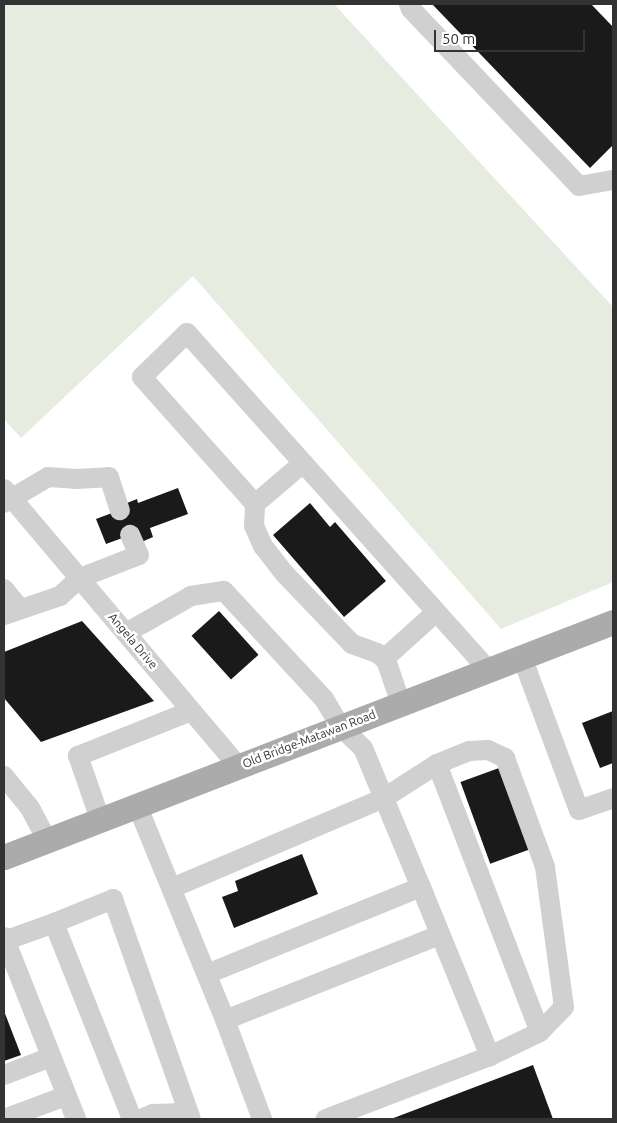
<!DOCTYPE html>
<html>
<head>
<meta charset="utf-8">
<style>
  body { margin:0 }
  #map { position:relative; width:617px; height:1123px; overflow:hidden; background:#fff; font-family:Ubuntu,sans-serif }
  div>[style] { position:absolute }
  .green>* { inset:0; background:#e6ecdf }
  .building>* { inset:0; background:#1a1a1a; transform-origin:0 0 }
  .minor>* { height:20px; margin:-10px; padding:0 10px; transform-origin:10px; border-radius:10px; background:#d0d0d0 }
  .major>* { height:25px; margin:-12.5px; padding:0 12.5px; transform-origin:12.5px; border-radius:12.5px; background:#ababab }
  span { translate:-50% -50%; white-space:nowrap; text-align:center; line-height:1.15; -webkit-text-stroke:5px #fff; paint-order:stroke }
  .street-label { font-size:12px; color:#333 }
  .frame { position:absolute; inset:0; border:5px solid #333; pointer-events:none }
  .scale { position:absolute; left:434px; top:30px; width:151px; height:22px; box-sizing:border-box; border:2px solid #333; border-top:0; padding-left:6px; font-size:15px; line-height:18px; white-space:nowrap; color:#333; -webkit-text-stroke:4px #fff; paint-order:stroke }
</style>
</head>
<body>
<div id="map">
  <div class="green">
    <i style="clip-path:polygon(4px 4px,334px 4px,613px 307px,613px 582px,501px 629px,193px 276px,21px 438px,4px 419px)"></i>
  </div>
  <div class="building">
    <i style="clip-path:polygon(432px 4px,591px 4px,613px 27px,613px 145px,590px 168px)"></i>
    <i style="clip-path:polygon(178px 488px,188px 514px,150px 528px,153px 537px,137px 544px,133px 534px,106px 544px,96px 519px,125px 508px,122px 505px,137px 499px,138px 503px)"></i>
    <i style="clip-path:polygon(310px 503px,330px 527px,335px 522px,386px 581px,344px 617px,273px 535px)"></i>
    <i style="left:219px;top:611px;width:59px;height:37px;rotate:48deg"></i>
    <i style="clip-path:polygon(82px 621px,154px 701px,41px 742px,4px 698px,4px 652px)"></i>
    <i style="clip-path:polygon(613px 711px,613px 763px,600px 768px,582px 723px)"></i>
    <i style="left:499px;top:768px;width:87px;height:41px;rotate:70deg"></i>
    <i style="clip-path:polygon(302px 854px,318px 894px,234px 928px,222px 897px,238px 891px,235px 881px)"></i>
    <i style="clip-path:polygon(4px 1011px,21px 1055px,4px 1061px)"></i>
    <i style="clip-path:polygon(533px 1065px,553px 1119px,391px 1119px)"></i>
  </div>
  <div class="minor">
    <i style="left:409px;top:4px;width:5px;rotate:68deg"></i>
    <i style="left:411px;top:9px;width:244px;rotate:46.5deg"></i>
    <i style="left:579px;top:186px;width:35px;rotate:-10deg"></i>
    <i style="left:4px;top:489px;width:363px;rotate:49.8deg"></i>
    <i style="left:4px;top:503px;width:51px;rotate:-30.6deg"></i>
    <i style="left:48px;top:477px;width:27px;rotate:4deg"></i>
    <i style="left:75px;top:479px;width:34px;rotate:-3deg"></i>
    <i style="left:109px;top:477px;width:35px;rotate:72deg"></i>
    <i style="left:255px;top:504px;width:63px;rotate:-40.5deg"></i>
    <i style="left:4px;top:589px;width:26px;rotate:51deg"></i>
    <i style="left:4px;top:615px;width:59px;rotate:-18.7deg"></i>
    <i style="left:60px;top:596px;width:27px;rotate:-42deg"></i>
    <i style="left:80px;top:578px;width:63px;rotate:-21.3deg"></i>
    <i style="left:139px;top:555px;width:22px;rotate:-114deg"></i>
    <i style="left:126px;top:633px;width:75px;rotate:-29.6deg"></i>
    <i style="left:191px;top:596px;width:33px;rotate:-9deg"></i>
    <i style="left:224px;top:591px;width:147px;rotate:47.2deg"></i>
    <i style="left:324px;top:699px;width:33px;rotate:59deg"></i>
    <i style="left:341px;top:727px;width:30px;rotate:44deg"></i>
    <i style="left:363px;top:748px;width:151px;rotate:67.4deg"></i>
    <i style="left:421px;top:887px;width:183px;rotate:67.8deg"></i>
    <i style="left:490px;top:1056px;width:176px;rotate:159deg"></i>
    <i style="left:522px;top:657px;width:163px;rotate:69.6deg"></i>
    <i style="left:579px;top:810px;width:36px;rotate:-19deg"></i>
    <i style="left:384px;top:659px;width:70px;rotate:-42.1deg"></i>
    <i style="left:401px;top:704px;width:46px;rotate:-108.8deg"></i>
    <i style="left:386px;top:660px;width:11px;rotate:-142deg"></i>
    <i style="left:377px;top:653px;width:27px;rotate:-160deg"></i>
    <i style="left:352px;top:644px;width:98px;rotate:-133.8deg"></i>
    <i style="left:284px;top:573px;width:34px;rotate:-128deg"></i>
    <i style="left:263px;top:546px;width:22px;rotate:-114deg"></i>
    <i style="left:254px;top:526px;width:22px;rotate:-87deg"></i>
    <i style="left:255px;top:504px;width:170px;rotate:-131.7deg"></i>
    <i style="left:142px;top:377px;width:63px;rotate:-44.4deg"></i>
    <i style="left:187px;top:333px;width:452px;rotate:48.2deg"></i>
    <i style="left:437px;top:764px;width:287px;rotate:69deg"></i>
    <i style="left:4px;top:776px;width:41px;rotate:50.9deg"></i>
    <i style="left:30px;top:808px;width:36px;rotate:62deg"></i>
    <i style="left:137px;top:805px;width:232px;rotate:67.7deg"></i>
    <i style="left:225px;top:1020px;width:106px;rotate:69.5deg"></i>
    <i style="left:100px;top:819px;width:67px;rotate:-109.2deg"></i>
    <i style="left:78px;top:756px;width:122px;rotate:-21.7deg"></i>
    <i style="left:172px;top:888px;width:230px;rotate:-23deg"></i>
    <i style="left:384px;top:798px;width:63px;rotate:-32.7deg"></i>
    <i style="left:437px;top:764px;width:35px;rotate:-22deg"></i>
    <i style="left:469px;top:751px;width:19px;rotate:-3deg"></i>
    <i style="left:488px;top:750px;width:19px;rotate:25deg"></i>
    <i style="left:505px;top:758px;width:116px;rotate:69.8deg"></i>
    <i style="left:545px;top:867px;width:141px;rotate:82.3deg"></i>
    <i style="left:564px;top:1007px;width:35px;rotate:134deg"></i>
    <i style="left:540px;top:1032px;width:55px;rotate:154.4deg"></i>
    <i style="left:4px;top:937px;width:196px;rotate:68.4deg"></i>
    <i style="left:4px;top:941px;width:53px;rotate:-19.8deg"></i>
    <i style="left:207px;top:974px;width:231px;rotate:-22.1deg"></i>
    <i style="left:225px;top:1020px;width:231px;rotate:-21.6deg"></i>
    <i style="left:4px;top:1075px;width:50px;rotate:-21deg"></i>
    <i style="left:4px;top:1119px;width:66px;rotate:-20.4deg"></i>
    <i style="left:132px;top:1119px;width:211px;rotate:-111.7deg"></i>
    <i style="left:54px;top:923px;width:64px;rotate:-22.1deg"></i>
    <i style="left:113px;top:899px;width:233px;rotate:70.5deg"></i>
    <i style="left:141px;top:1119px;width:13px;rotate:-23deg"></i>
    <i style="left:153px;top:1114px;width:31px;rotate:-2deg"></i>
    <i style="left:184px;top:1113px;width:8px;rotate:50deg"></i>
  </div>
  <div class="major">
    <i style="left:4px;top:857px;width:653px;rotate:-21.1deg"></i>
  </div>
  <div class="street-label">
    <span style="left:133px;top:641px;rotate:50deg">Angela Drive</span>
    <span style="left:309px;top:739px;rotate:-21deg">Old Bridge-Matawan Road</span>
  </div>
  <div class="frame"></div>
  <div class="scale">50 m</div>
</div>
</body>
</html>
